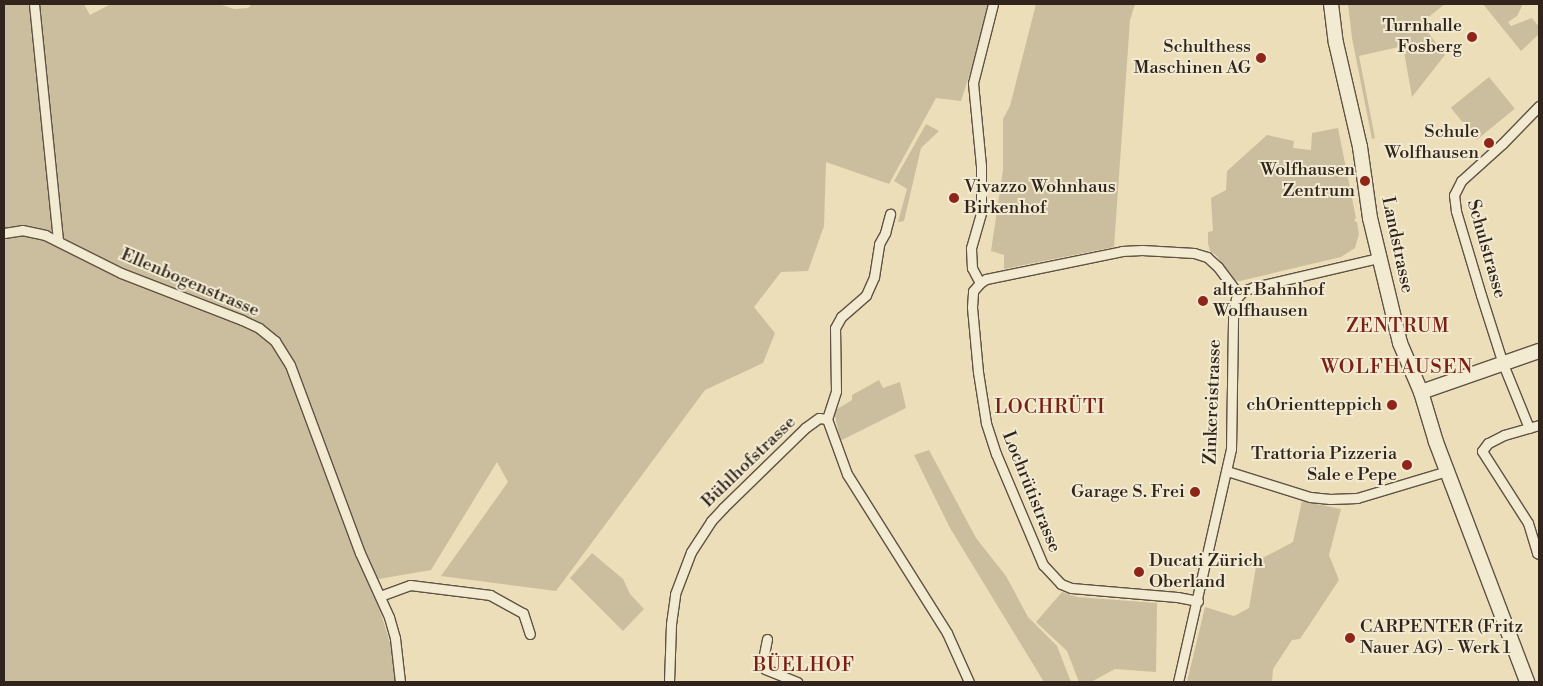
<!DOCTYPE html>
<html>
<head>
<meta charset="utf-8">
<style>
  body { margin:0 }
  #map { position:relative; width:1543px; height:686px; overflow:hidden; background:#ebdeb8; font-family:"Libre Bodoni",serif }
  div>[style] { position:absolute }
  .green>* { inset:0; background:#cbbe9e; transform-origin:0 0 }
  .roads { filter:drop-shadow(1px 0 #605244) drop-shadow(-1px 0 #605244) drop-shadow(0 1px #605244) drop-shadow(0 -1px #605244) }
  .street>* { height:9px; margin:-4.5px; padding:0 4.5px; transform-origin:4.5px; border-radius:4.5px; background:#f2ead1 }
  .secondary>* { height:14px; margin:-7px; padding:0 7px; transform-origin:7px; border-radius:7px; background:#f2ead1 }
  .dots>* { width:14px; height:14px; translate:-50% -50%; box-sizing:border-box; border:2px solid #f2ead1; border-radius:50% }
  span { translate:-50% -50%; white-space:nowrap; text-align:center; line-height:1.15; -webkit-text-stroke:4px #f2ead1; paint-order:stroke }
  .poi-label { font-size:18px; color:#31241d }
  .right { translate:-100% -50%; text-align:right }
  .left { translate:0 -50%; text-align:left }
  .street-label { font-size:18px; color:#31241d }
  .neighbourhood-label { font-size:19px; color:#7a1f14; letter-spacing:1px }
  .quarter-label { font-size:20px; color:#7a1f14; letter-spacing:1px }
  .frame { position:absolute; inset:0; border:5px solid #31241d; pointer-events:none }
</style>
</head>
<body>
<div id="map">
  <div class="green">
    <i style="clip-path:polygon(4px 4px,84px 4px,90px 15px,111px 4px,219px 4px,234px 9px,248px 8px,252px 4px,992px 4px,961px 101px,936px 98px,889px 184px,826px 162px,824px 226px,808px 271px,781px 272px,754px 307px,775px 333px,763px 363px,705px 390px,556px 591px,441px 576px,508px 482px,497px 462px,431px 570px,367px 581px,378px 604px,394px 656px,396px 682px,4px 682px)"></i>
    <i style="clip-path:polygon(1036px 4px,1135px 4px,1130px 20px,1114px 247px,1004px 269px,1004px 255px,991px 251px,1003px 170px,1003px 119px,1010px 106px)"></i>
    <i style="clip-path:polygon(1348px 4px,1445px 4px,1421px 23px,1445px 55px,1412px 97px,1403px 46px,1359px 56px,1375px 138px,1372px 139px,1352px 38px)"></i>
    <i style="clip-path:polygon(1483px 4px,1523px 4px,1517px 16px,1508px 22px,1511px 26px,1532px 18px,1539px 27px,1539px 34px,1521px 51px)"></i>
    <i style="left:1489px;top:77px;width:41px;height:49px;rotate:51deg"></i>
    <i style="clip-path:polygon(926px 124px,939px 131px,921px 148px,904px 221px,898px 222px,907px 189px,894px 181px)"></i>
    <i style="clip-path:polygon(1338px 128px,1356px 218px,1354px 221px,1357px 222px,1359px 234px,1355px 248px,1341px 257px,1240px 281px,1233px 280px,1217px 256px,1210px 251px,1208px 244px,1208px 232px,1213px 231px,1211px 198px,1226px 190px,1227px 171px,1267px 135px,1294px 141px,1293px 148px,1311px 150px,1312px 133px)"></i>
    <i style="clip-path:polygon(879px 380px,883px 388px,900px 382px,906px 408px,842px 440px,840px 439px,834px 411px,852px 400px,852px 395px)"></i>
    <i style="clip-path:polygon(929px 450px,976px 538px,1006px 576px,1028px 617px,1057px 646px,1071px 682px,1044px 682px,950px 528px,914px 455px)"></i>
    <i style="clip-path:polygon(1302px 501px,1341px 509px,1329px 555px,1339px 580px,1300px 639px,1292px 640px,1273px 669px,1272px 682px,1187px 682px,1205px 607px,1234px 616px,1249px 608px,1257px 561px,1293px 542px)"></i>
    <i style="clip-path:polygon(592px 553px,623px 579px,630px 594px,644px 609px,623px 631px,570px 578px)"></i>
    <i style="clip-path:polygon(1062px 592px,1077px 597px,1157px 603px,1156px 672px,1115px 669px,1091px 682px,1079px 682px,1067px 651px,1036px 622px)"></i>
  </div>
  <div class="roads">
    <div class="street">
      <i style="left:34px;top:4px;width:238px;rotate:84.2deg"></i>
      <i style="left:4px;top:233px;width:18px;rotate:-9deg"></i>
      <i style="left:22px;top:230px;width:24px;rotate:12deg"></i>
      <i style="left:45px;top:235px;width:85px;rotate:26.6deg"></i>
      <i style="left:121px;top:273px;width:130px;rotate:21.2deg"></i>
      <i style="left:242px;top:320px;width:19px;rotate:25deg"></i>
      <i style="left:259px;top:328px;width:21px;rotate:39deg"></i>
      <i style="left:275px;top:341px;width:28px;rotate:58deg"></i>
      <i style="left:290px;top:365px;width:201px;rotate:69.6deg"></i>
      <i style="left:360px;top:553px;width:70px;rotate:65.6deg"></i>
      <i style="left:389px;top:617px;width:22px;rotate:74deg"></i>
      <i style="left:395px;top:638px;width:44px;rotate:83.5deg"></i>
      <i style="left:980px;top:283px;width:17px;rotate:-118deg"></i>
      <i style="left:972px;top:268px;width:20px;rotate:-93deg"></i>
      <i style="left:971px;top:248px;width:37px;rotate:-74deg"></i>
      <i style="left:981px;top:212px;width:46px;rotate:-90deg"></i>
      <i style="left:981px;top:166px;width:83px;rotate:-95.5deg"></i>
      <i style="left:973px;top:83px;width:81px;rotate:-75.8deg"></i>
      <i style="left:827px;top:419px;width:29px;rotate:-72deg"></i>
      <i style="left:836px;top:391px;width:63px;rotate:-90.9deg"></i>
      <i style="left:835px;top:328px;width:13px;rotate:-61deg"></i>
      <i style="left:841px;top:317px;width:33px;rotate:-41deg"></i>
      <i style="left:866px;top:295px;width:20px;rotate:-66deg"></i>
      <i style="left:874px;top:277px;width:33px;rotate:-81deg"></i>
      <i style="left:879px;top:244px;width:13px;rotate:-61deg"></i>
      <i style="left:885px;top:233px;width:20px;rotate:-75deg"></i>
      <i style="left:1539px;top:425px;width:36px;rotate:164deg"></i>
      <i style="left:1504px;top:435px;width:18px;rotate:153deg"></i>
      <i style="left:1488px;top:443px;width:10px;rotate:127deg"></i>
      <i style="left:1482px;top:451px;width:85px;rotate:57.4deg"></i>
      <i style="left:1528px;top:523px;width:31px;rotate:73deg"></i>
      <i style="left:1537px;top:553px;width:2px;rotate:27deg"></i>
      <i style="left:1529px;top:428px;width:69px;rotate:-112.1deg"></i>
      <i style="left:1503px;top:364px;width:72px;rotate:-107.7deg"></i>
      <i style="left:1481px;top:295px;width:88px;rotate:-106.6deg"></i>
      <i style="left:1456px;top:211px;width:16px;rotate:-97deg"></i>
      <i style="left:1454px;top:195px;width:16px;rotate:-63deg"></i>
      <i style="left:1461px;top:181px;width:55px;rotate:-42.1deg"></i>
      <i style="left:1502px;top:144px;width:53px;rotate:-45.8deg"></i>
      <i style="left:1227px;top:471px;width:87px;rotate:17.4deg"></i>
      <i style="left:1310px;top:497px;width:20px;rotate:6deg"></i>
      <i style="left:1330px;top:499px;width:27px;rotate:-2deg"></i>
      <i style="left:1357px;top:498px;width:94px;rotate:-16.7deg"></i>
      <i style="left:380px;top:596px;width:32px;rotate:-20deg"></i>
      <i style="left:410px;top:585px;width:81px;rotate:7.1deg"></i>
      <i style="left:490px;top:595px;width:38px;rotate:29deg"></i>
      <i style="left:523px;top:613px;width:22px;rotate:72deg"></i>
      <i style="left:1198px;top:601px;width:21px;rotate:-169deg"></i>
      <i style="left:1177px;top:597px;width:106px;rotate:-175.1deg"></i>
      <i style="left:1071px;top:588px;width:11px;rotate:-158deg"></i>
      <i style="left:1061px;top:584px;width:26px;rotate:-133deg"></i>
      <i style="left:1043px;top:565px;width:121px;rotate:-112.9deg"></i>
      <i style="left:996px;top:454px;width:33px;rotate:-108deg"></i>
      <i style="left:986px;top:423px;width:52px;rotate:-98.9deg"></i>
      <i style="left:978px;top:372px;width:65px;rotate:-95.3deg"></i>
      <i style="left:972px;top:307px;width:16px;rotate:-86deg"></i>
      <i style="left:973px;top:291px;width:11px;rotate:-49deg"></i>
      <i style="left:980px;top:283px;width:7px;rotate:-34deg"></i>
      <i style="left:986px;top:279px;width:139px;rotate:-11.6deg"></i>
      <i style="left:1122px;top:251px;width:20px;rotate:-3deg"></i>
      <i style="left:1142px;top:250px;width:52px;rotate:3.3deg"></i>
      <i style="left:1194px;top:253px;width:14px;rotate:17deg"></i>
      <i style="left:1207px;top:257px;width:15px;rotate:42deg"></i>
      <i style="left:1218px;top:267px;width:35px;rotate:53deg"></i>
      <i style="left:767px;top:639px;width:20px;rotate:101deg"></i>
      <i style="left:763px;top:659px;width:10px;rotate:79deg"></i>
      <i style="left:765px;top:669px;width:35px;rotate:22deg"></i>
      <i style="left:669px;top:682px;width:58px;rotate:-88deg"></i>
      <i style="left:671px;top:624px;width:30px;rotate:-82deg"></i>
      <i style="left:675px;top:594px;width:45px;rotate:-69.1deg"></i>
      <i style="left:691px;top:552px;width:37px;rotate:-57deg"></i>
      <i style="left:711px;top:521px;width:18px;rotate:-47deg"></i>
      <i style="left:723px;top:508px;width:115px;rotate:-44.3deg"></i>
      <i style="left:805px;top:428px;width:17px;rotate:-36deg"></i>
      <i style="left:819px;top:418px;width:8px;rotate:7deg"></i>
      <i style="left:827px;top:419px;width:59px;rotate:70deg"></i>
      <i style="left:847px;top:474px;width:188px;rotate:57.8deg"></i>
      <i style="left:947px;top:633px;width:54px;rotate:65.8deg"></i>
      <i style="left:1178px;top:682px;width:239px;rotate:-77.2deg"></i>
      <i style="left:1231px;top:449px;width:132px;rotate:-89.1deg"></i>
      <i style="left:1233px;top:317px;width:18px;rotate:-81deg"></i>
      <i style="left:1236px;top:299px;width:11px;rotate:-49deg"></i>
      <i style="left:1243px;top:291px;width:12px;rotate:-20deg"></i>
      <i style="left:1254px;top:287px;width:128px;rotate:-13.1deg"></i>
    </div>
    <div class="secondary">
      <i style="left:1331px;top:4px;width:39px;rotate:83deg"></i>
      <i style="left:1336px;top:43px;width:107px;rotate:77deg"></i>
      <i style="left:1360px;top:147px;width:72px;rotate:82deg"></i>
      <i style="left:1370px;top:218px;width:129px;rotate:76.5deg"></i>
      <i style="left:1400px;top:343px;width:53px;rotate:66.8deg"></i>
      <i style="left:1421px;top:392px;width:52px;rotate:73.3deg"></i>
      <i style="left:1436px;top:442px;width:257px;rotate:69.2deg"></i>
      <i style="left:1421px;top:392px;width:125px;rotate:-19.2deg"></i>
    </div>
  </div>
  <div class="dots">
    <i style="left:1472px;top:37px;background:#8f2418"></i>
    <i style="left:1261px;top:58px;background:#8f2418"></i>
    <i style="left:1489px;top:143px;background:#8f2418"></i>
    <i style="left:1365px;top:181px;background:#8f2418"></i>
    <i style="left:954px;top:198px;background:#8f2418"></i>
    <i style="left:1203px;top:301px;background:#8f2418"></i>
    <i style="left:1392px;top:405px;background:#8f2418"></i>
    <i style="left:1407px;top:465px;background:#8f2418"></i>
    <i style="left:1195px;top:492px;background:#8f2418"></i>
    <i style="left:1139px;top:572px;background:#8f2418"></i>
    <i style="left:1350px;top:638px;background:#8f2418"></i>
  </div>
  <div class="poi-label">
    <span class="right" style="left:1462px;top:37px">Turnhalle<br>Fosberg</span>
    <span class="right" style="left:1251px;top:58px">Schulthess<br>Maschinen AG</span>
    <span class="right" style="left:1479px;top:143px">Schule<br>Wolfhausen</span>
    <span class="right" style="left:1355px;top:181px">Wolfhausen<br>Zentrum</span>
    <span class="left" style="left:964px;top:198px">Vivazzo Wohnhaus<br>Birkenhof</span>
    <span class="left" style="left:1213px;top:301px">alter Bahnhof<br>Wolfhausen</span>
    <span class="right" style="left:1382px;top:405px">chOrientteppich</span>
    <span class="right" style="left:1397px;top:465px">Trattoria Pizzeria<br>Sale e Pepe</span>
    <span class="right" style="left:1185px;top:492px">Garage S. Frei</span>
    <span class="left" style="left:1149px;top:572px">Ducati Zürich<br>Oberland</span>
    <span class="left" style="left:1360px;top:638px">CARPENTER (Fritz<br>Nauer AG) - Werk 1</span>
  </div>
  <div class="street-label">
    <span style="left:1397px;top:245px;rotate:78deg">Landstrasse</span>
    <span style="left:1486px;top:249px;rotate:74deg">Schulstrasse</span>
    <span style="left:190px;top:283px;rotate:23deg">Ellenbogenstrasse</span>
    <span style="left:1213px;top:402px;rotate:-88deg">Zinkereistrasse</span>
    <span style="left:749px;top:462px;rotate:-44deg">Bühlhofstrasse</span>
    <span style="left:1031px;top:492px;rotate:68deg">Lochrütistrasse</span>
  </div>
  <div class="neighbourhood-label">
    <span style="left:1398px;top:327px">ZENTRUM</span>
    <span style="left:1050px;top:408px">LOCHRÜTI</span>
    <span style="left:804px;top:666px">BÜELHOF</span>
  </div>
  <div class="quarter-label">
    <span style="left:1397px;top:367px">WOLFHAUSEN</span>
  </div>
  <div class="frame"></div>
</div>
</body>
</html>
